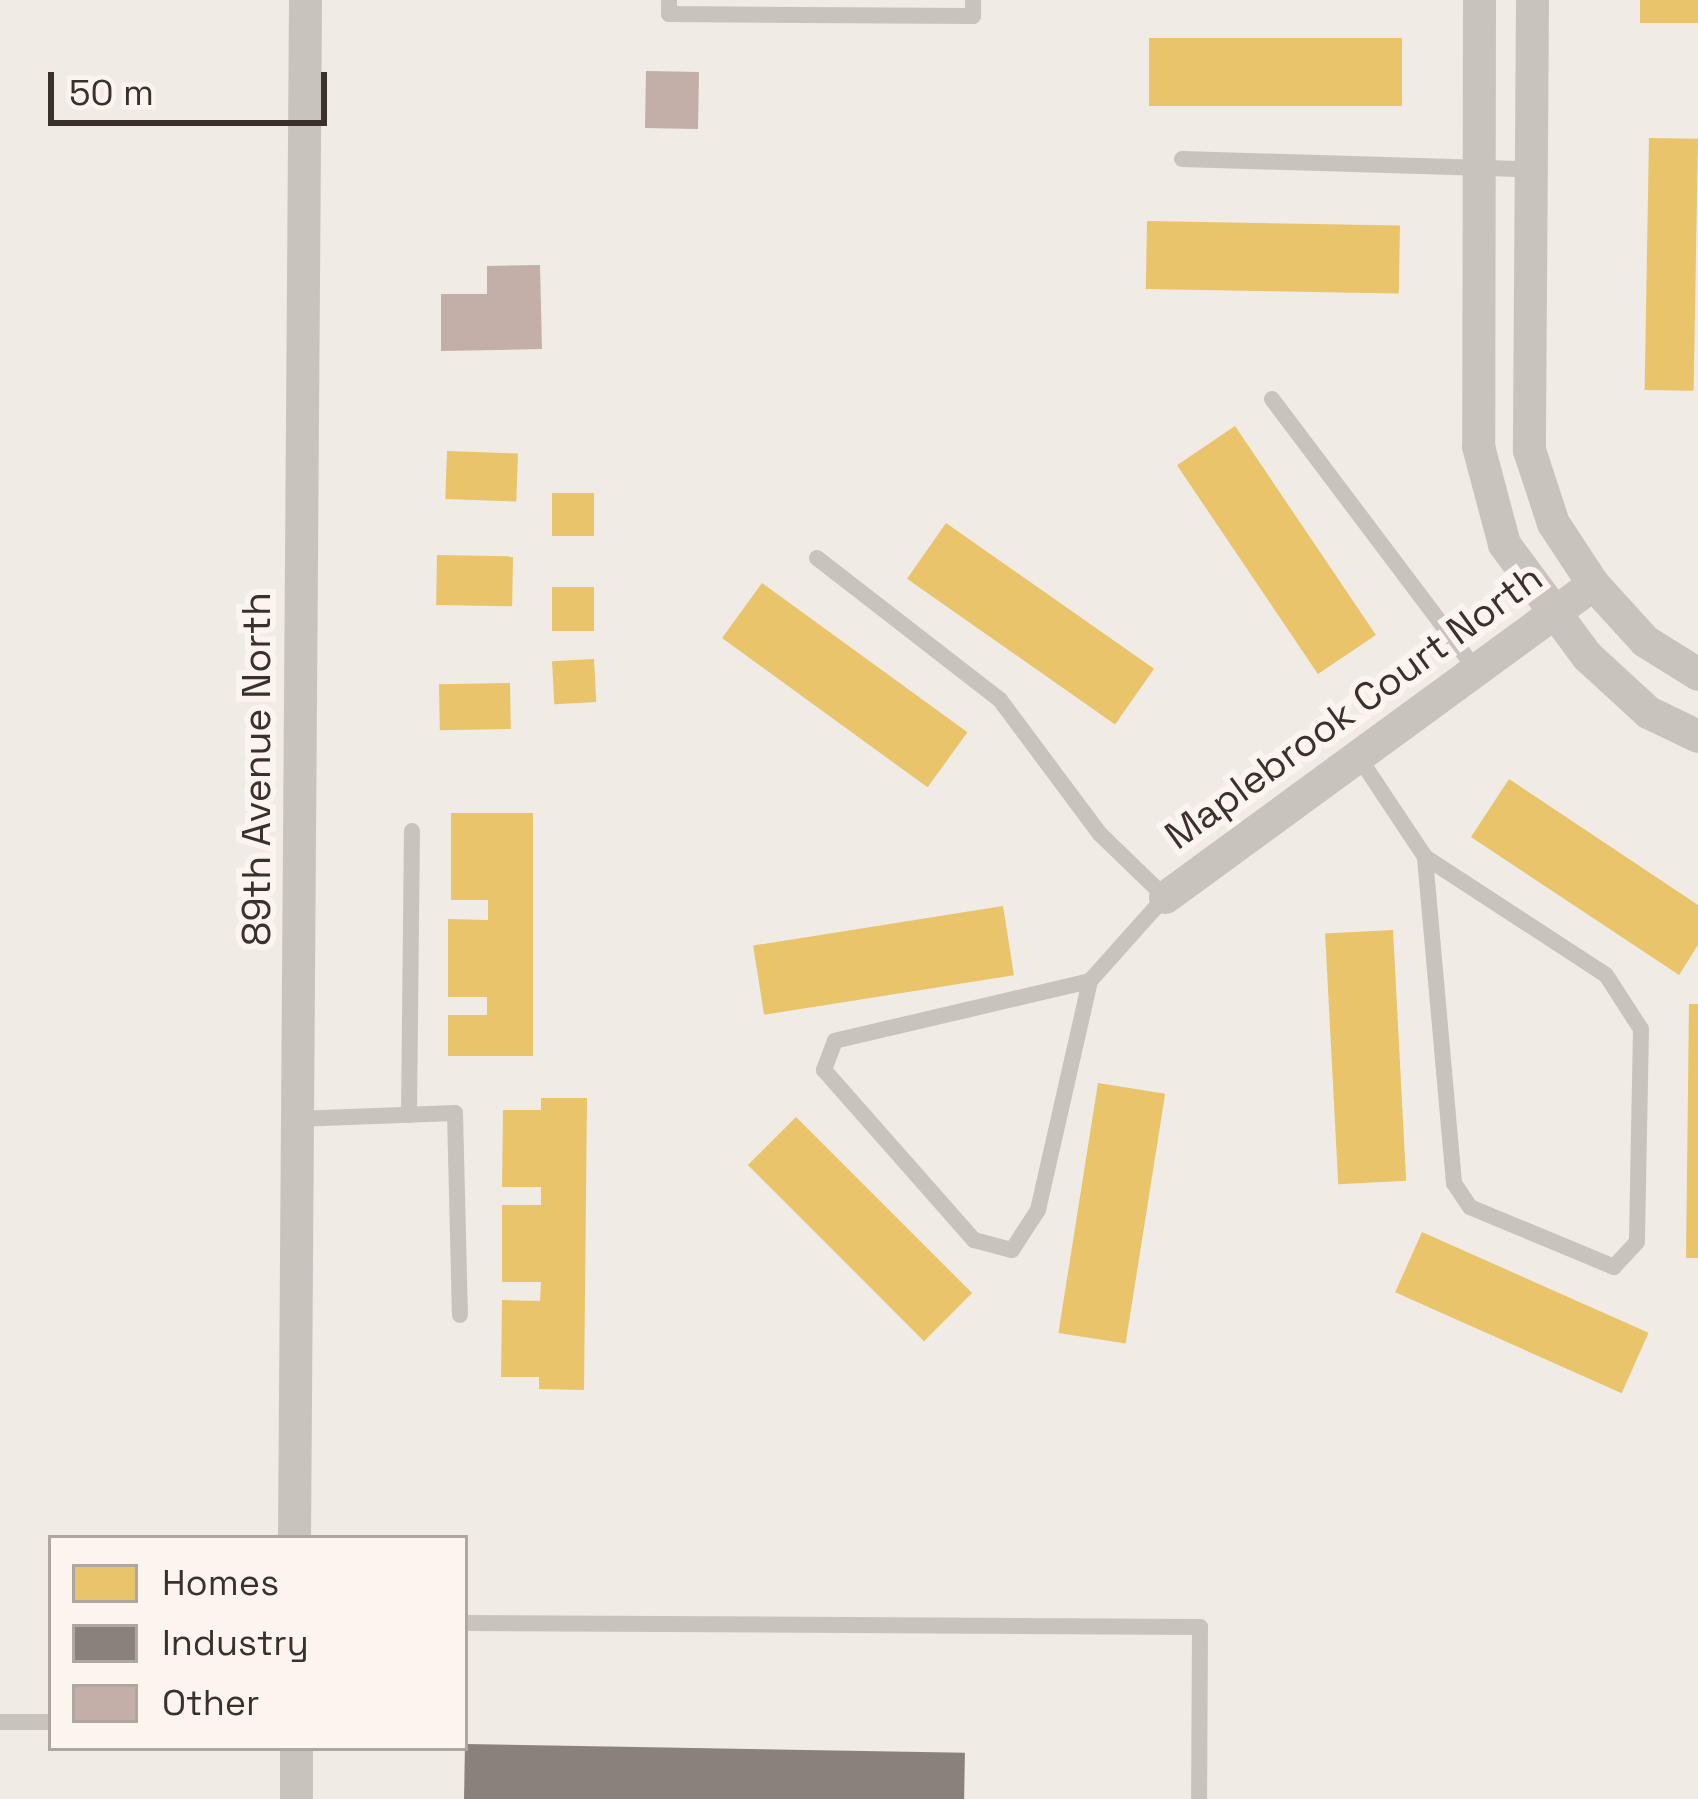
<!DOCTYPE html>
<html>
<head>
<meta charset="utf-8">
<style>
  body { margin:0 }
  #map { position:relative; width:1698px; height:1799px; overflow:hidden; background:#f0ebe5; font-family:"Space Grotesk",sans-serif }
  div>[style] { position:absolute }
  .homes>* { inset:0; background:#e9c46a; transform-origin:0 0 }
  .industry>* { inset:0; background:#8a817c; transform-origin:0 0 }
  .building>* { inset:0; background:#c3afa7; transform-origin:0 0 }
  .service>* { height:16px; margin:-8px; padding:0 8px; transform-origin:8px; border-radius:8px; background:#c9c3be }
  .minor>* { height:33px; margin:-16.5px; padding:0 16.5px; transform-origin:16.5px; border-radius:16.5px; background:#c9c3be }
  span { translate:-50% -50%; white-space:nowrap; text-align:center; line-height:1.15; -webkit-text-stroke:12px #fbf5ee; paint-order:stroke }
  .street-label { font-size:39px; color:#3b302b }
  .legend { position:absolute; left:48px; top:1535px; width:420px; height:216px; box-sizing:border-box; background:#fbf5ee; border:3px solid #aea6a0; margin:0; padding:15px 21px; list-style:none; font-size:36px; color:#3b302b }
  .legend li { display:flex; align-items:center; gap:24px; height:60px }
  .legend b { width:60px; border:3px solid #aea6a0 }
  .scale { position:absolute; left:48px; top:72px; width:279px; height:54px; box-sizing:border-box; border:6px solid #3b302b; border-top:0; padding-left:15px; font-size:36px; line-height:42px; white-space:nowrap; color:#3b302b; -webkit-text-stroke:9px #fbf5ee; paint-order:stroke }
</style>
</head>
<body>
<div id="map">
  <div class="homes">
    <i style="left:1640px;top:0;width:58px;height:23px"></i>
    <i style="left:1149px;top:38px;width:253px;height:68px"></i>
    <i style="left:1649px;top:138px;width:49px;height:252px;rotate:1deg"></i>
    <i style="left:1147px;top:221px;width:253px;height:68px;rotate:1deg"></i>
    <i style="left:1235px;top:426px;width:252px;height:70px;rotate:56deg"></i>
    <i style="left:447px;top:451px;width:71px;height:48px;rotate:2deg"></i>
    <i style="left:552px;top:493px;width:42px;height:43px"></i>
    <i style="left:946px;top:523px;width:254px;height:68px;rotate:35deg"></i>
    <i style="left:437px;top:555px;width:76px;height:50px;rotate:1deg"></i>
    <i style="left:762px;top:583px;width:254px;height:68px;rotate:36deg"></i>
    <i style="left:552px;top:587px;width:42px;height:44px"></i>
    <i style="left:594px;top:659px;width:43px;height:42px;rotate:87deg"></i>
    <i style="left:510px;top:683px;width:46px;height:71px;rotate:89deg"></i>
    <i style="clip-path:polygon(1509px 779px,1698px 905px,1698px 945px,1679px 975px,1471px 837px)"></i>
    <i style="clip-path:polygon(451px 813px,533px 813px,533px 1056px,448px 1056px,448px 1015px,487px 1015px,487px 997px,448px 997px,448px 919px,488px 920px,488px 900px,451px 900px)"></i>
    <i style="left:1003px;top:906px;width:70px;height:253px;rotate:81deg"></i>
    <i style="left:1393px;top:930px;width:251px;height:68px;rotate:87deg"></i>
    <i style="clip-path:polygon(1689px 1004px,1698px 1004px,1698px 1258px,1686px 1258px)"></i>
    <i style="left:1098px;top:1083px;width:68px;height:253px;rotate:9deg"></i>
    <i style="clip-path:polygon(541px 1098px,587px 1098px,584px 1390px,539px 1389px,539px 1377px,501px 1377px,502px 1300px,540px 1301px,541px 1282px,502px 1282px,502px 1205px,541px 1205px,541px 1187px,502px 1187px,503px 1110px,541px 1110px)"></i>
    <i style="left:796px;top:1117px;width:249px;height:68px;rotate:45deg"></i>
    <i style="left:1422px;top:1232px;width:248px;height:66px;rotate:24deg"></i>
  </div>
  <div class="industry">
    <i style="left:465px;top:1744px;width:500px;height:55px;rotate:1deg"></i>
  </div>
  <div class="building">
    <i style="left:646px;top:71px;width:53px;height:57px;rotate:1deg"></i>
    <i style="clip-path:polygon(540px 265px,542px 349px,441px 351px,441px 294px,487px 294px,487px 266px)"></i>
  </div>
  <div class="service">
    <i style="left:669px;top:0;width:14px;rotate:90deg"></i>
    <i style="left:669px;top:14px;width:304px;rotate:0.4deg"></i>
    <i style="left:973px;top:16px;width:16px;rotate:-90deg"></i>
    <i style="left:1182px;top:159px;width:347px;rotate:1.7deg"></i>
    <i style="left:1272px;top:399px;width:339px;rotate:53deg"></i>
    <i style="left:817px;top:558px;width:232px;rotate:37.8deg"></i>
    <i style="left:1000px;top:700px;width:167px;rotate:53.3deg"></i>
    <i style="left:1100px;top:834px;width:91px;rotate:44.1deg"></i>
    <i style="left:1165px;top:897px;width:113px;rotate:131.8deg"></i>
    <i style="left:1090px;top:981px;width:262px;rotate:166.8deg"></i>
    <i style="left:835px;top:1041px;width:31px;rotate:111deg"></i>
    <i style="left:824px;top:1070px;width:227px;rotate:48.6deg"></i>
    <i style="left:974px;top:1240px;width:39px;rotate:15deg"></i>
    <i style="left:1012px;top:1250px;width:48px;rotate:-57deg"></i>
    <i style="left:1038px;top:1210px;width:235px;rotate:-77.2deg"></i>
    <i style="left:1358px;top:756px;width:121px;rotate:56.4deg"></i>
    <i style="left:1425px;top:857px;width:216px;rotate:33.1deg"></i>
    <i style="left:1606px;top:975px;width:64px;rotate:57.1deg"></i>
    <i style="left:1641px;top:1029px;width:213px;rotate:91.1deg"></i>
    <i style="left:1637px;top:1242px;width:34px;rotate:133deg"></i>
    <i style="left:1614px;top:1267px;width:156px;rotate:-157.4deg"></i>
    <i style="left:1470px;top:1207px;width:29px;rotate:-124deg"></i>
    <i style="left:1454px;top:1183px;width:327px;rotate:-95.1deg"></i>
    <i style="left:409px;top:1115px;width:284px;rotate:-89.4deg"></i>
    <i style="left:296px;top:1119px;width:159px;rotate:-2.2deg"></i>
    <i style="left:455px;top:1113px;width:202px;rotate:88.6deg"></i>
    <i style="left:465px;top:1623px;width:735px;rotate:0.31deg"></i>
    <i style="left:1200px;top:1627px;width:172px;rotate:90.3deg"></i>
    <i style="left:0;top:1722px;width:51px"></i>
  </div>
  <div class="minor">
    <i style="left:1479px;top:0;width:446px;rotate:90.1deg"></i>
    <i style="left:1478px;top:446px;width:101px;rotate:75.1deg"></i>
    <i style="left:1504px;top:544px;width:139px;rotate:53.5deg"></i>
    <i style="left:1587px;top:656px;width:83px;rotate:42.6deg"></i>
    <i style="left:1648px;top:712px;width:55px;rotate:25.6deg"></i>
    <i style="left:1532px;top:0;width:450px;rotate:90.4deg"></i>
    <i style="left:1529px;top:450px;width:77px;rotate:71.8deg"></i>
    <i style="left:1553px;top:523px;width:73px;rotate:56.7deg"></i>
    <i style="left:1593px;top:584px;width:77px;rotate:47.6deg"></i>
    <i style="left:1645px;top:641px;width:62px;rotate:31.9deg"></i>
    <i style="left:1165px;top:897px;width:530px;rotate:-36.18deg"></i>
    <i style="left:294px;top:1538px;width:1538px;rotate:-89.59deg"></i>
    <i style="left:296px;top:1748px;width:51px;rotate:90deg"></i>
  </div>
  <div class="street-label">
    <span style="left:1354px;top:707px;rotate:-36deg">Maplebrook Court North</span>
    <span style="left:257px;top:769px;rotate:-90deg">89th Avenue North</span>
  </div>
  <ul class="legend">
  <li><b style="height:33px;background:#e9c46a"></b>Homes</li>
  <li><b style="height:33px;background:#8a817c"></b>Industry</li>
  <li><b style="height:33px;background:#c3afa7"></b>Other</li>
  </ul>
  <div class="scale">50 m</div>
</div>
</body>
</html>
